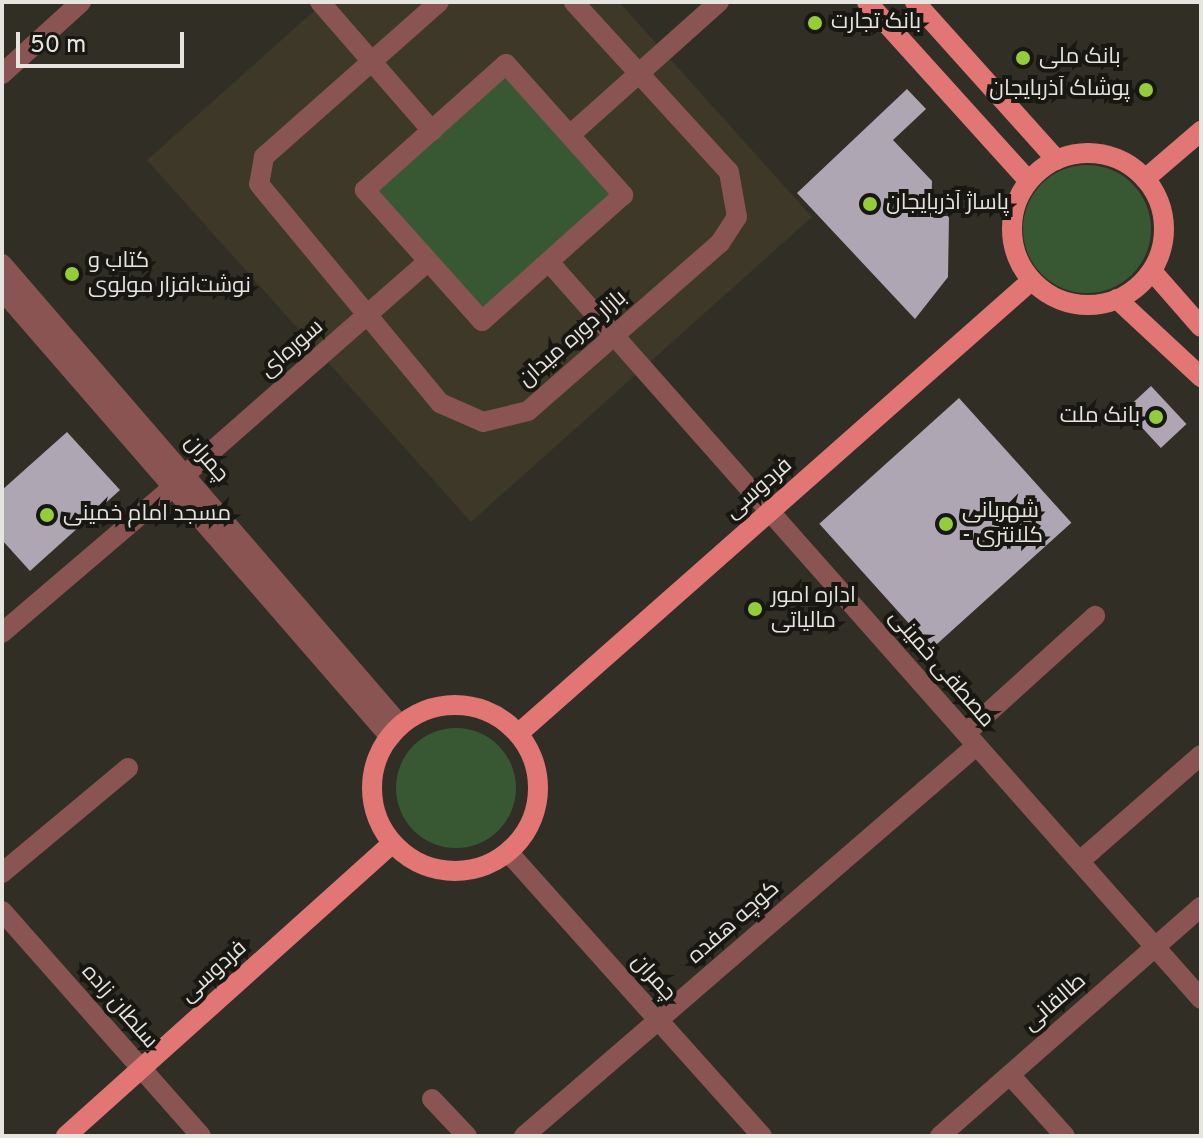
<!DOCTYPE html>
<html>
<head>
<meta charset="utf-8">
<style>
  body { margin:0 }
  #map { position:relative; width:1203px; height:1138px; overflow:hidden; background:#312e25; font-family:Overpass,Cairo,sans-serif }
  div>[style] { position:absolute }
  .built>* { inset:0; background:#3d3828 }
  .green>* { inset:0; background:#385733; transform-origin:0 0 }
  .round { border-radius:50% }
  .building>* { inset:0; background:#aea7b3; transform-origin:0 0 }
  .minor>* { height:20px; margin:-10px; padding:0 10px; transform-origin:10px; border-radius:10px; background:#895452 }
  .major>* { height:20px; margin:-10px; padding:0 10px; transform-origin:10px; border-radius:10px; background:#e27674 }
  .major>.ring { margin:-10px; padding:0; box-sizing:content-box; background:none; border:20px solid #e27674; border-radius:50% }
  .dots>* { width:22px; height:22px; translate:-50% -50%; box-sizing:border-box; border:4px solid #181712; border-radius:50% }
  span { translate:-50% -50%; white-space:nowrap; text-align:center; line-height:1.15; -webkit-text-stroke:8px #181712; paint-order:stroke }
  .poi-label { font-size:22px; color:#e6e4de }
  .left { translate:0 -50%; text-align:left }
  .right { translate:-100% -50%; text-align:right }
  .street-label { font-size:22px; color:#e6e4de }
  .frame { position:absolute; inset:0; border:4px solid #e6e4de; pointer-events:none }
  .scale { position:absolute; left:16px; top:32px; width:168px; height:36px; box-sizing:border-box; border:4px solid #e6e4de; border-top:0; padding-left:10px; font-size:24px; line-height:28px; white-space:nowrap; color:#e6e4de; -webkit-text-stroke:6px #181712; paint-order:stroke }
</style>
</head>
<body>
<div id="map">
  <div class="built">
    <i style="clip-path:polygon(324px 2px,619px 2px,812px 217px,471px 522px,147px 160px)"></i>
  </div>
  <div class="green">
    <i style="left:506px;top:64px;width:176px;height:189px;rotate:48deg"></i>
    <i class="round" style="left:1023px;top:165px;width:128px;height:128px"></i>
    <i class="round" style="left:396px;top:728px;width:120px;height:120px"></i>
  </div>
  <div class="building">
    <i style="clip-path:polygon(907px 89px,926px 109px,893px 140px,932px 181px,931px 216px,949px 216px,948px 277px,915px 319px,797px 193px)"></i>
    <i style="left:1151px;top:386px;width:52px;height:35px;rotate:47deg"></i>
    <i style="left:959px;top:398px;width:168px;height:188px;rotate:48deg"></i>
    <i style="clip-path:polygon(67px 432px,120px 490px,30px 571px,2px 540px,2px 490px)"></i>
  </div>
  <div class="minor">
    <i style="left:320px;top:2px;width:171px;rotate:49deg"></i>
    <i style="left:439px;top:2px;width:234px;rotate:138.5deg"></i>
    <i style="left:264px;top:157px;width:27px;rotate:100deg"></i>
    <i style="left:259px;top:184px;width:284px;rotate:50.4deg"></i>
    <i style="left:440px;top:403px;width:47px;rotate:23.8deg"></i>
    <i style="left:483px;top:422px;width:46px;rotate:-13.7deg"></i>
    <i style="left:528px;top:411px;width:255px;rotate:-41.2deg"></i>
    <i style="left:720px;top:243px;width:31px;rotate:-57deg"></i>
    <i style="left:737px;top:217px;width:46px;rotate:-100.1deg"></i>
    <i style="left:729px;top:172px;width:230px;rotate:-132.4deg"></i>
    <i style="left:506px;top:64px;width:176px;rotate:48.2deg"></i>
    <i style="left:623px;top:195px;width:189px;rotate:138.2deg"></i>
    <i style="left:482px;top:321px;width:176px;rotate:-131.8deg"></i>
    <i style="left:365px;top:190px;width:189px;rotate:-41.8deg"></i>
    <i style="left:2px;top:74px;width:107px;rotate:-42.3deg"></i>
    <i style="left:570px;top:135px;width:200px;rotate:-41.8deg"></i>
    <i style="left:549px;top:262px;width:984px;rotate:48.5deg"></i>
    <i style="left:2px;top:264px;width:609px;rotate:49.19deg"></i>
    <i style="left:2px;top:290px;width:592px;rotate:49.04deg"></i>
    <i style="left:187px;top:473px;width:321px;rotate:-41.3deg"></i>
    <i style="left:2px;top:633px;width:225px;rotate:-40.5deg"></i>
    <i style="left:967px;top:732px;width:173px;rotate:-42.2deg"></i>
    <i style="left:508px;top:852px;width:381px;rotate:48.2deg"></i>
    <i style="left:1081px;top:860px;width:159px;rotate:-41.2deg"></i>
    <i style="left:2px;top:873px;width:164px;rotate:-39.8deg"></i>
    <i style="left:2px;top:911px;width:300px;rotate:48.5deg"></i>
    <i style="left:1010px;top:1075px;width:82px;rotate:48deg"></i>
    <i style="left:432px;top:1099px;width:51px;rotate:46.6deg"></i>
    <i style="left:524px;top:1136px;width:597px;rotate:-40.79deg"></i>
    <i style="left:940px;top:1136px;width:347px;rotate:-41.3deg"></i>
  </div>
  <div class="major">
    <i style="left:867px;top:2px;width:241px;rotate:47.9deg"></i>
    <i style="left:915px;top:2px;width:212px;rotate:48.1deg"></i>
    <i class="ring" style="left:1012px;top:153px;width:132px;height:132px"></i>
    <i style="left:1145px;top:179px;width:74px;rotate:-40.6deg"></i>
    <i style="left:1152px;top:271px;width:74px;rotate:48.8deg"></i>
    <i style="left:1117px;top:299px;width:115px;rotate:42.9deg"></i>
    <i class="ring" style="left:372px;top:705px;width:146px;height:146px"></i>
    <i style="left:519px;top:733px;width:683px;rotate:-41.44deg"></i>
    <i style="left:66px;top:1136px;width:438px;rotate:-41.9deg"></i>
  </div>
  <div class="dots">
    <i style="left:815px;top:23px;background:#95cc3b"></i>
    <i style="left:1023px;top:58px;background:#95cc3b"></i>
    <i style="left:1146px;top:90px;background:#95cc3b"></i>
    <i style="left:870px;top:204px;background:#95cc3b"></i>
    <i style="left:72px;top:274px;background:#95cc3b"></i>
    <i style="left:1156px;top:417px;background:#95cc3b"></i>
    <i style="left:47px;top:515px;background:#95cc3b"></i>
    <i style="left:946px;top:524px;background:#95cc3b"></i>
    <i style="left:755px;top:609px;background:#95cc3b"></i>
  </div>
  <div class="poi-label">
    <span class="left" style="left:831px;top:23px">بانک تجارت</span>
    <span class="left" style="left:1039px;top:58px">بانک ملی</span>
    <span class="right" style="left:1130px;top:90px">پوشاک آذربایجان</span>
    <span class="left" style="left:886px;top:204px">پاساژ آذربایجان</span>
    <span class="left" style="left:88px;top:274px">کتاب و<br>نوشت‌افزار مولوی</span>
    <span class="right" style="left:1140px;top:417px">بانک ملت</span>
    <span class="left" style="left:962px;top:524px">شهربانی<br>- کلانتری</span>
    <span class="left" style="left:63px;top:515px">مسجد امام خمینی</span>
    <span class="left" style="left:771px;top:609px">اداره امور<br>مالیاتی</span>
  </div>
  <div class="street-label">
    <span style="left:573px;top:339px;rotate:-41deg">بازار دوره میدان</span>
    <span style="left:292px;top:349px;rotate:-41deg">سوره‌ای</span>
    <span style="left:206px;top:459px;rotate:49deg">چمران</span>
    <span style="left:759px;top:489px;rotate:-41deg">فردوسی</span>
    <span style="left:941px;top:669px;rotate:49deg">مصطفی خمینی</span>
    <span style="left:734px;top:923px;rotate:-41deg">کوچه هفده</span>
    <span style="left:214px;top:972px;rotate:-42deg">فردوسی</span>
    <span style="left:653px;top:978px;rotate:48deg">چمران</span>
    <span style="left:1055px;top:1003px;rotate:-41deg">طالقانی</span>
    <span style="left:119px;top:1007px;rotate:49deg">سلطان زاده</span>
  </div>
  <div class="frame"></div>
  <div class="scale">50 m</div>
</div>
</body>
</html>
